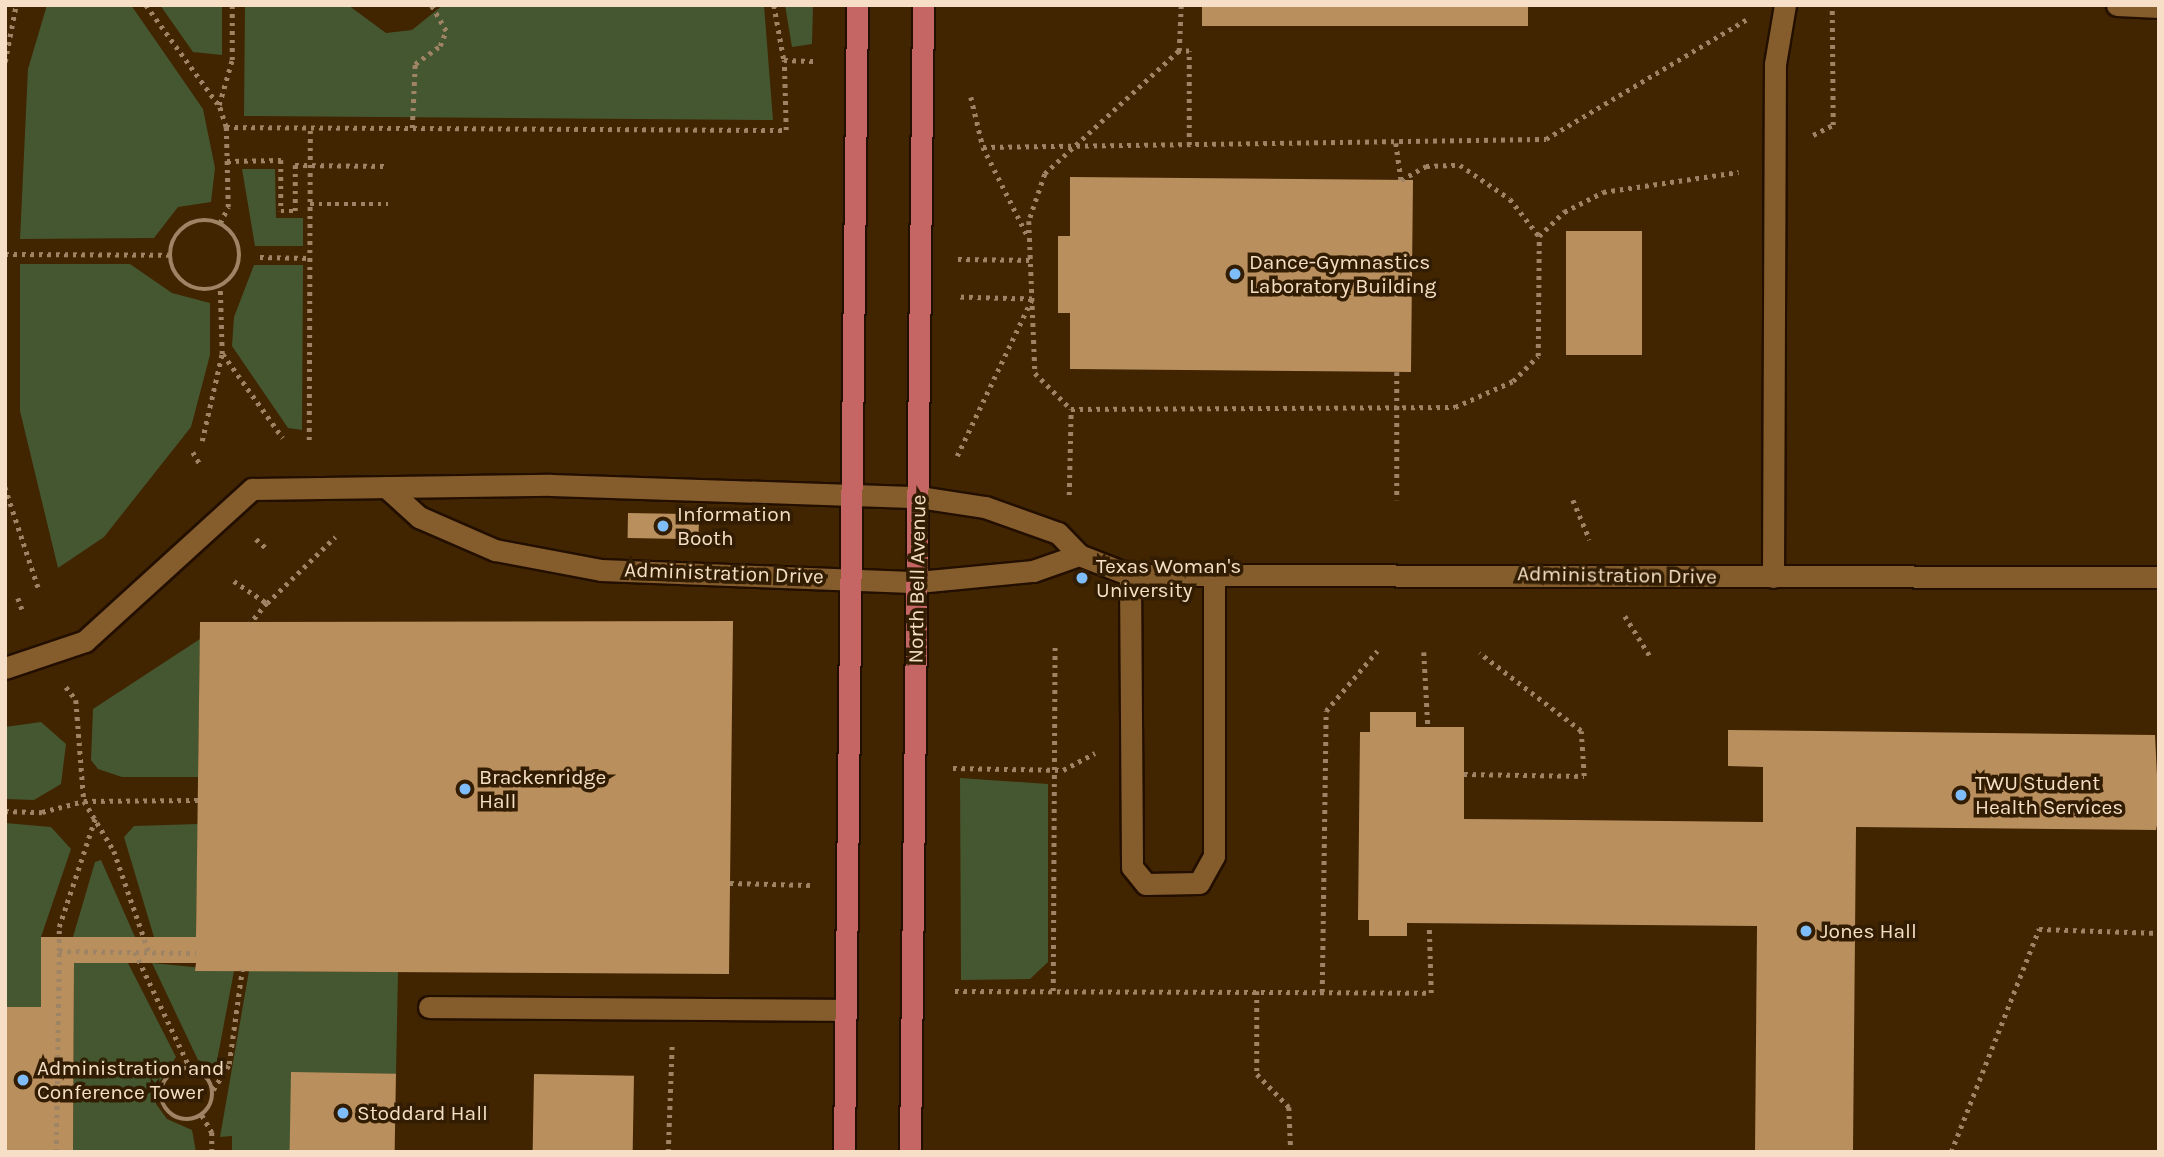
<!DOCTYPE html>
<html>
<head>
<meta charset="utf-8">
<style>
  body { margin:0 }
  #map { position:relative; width:2164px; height:1157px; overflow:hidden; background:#412400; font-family:Karla,sans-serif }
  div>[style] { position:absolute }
  .green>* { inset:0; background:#455731 }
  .building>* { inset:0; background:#ba8f5e; transform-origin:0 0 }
  .path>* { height:4.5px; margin-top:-2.25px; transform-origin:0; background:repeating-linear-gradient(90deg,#9e8465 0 3.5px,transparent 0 8.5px) }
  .path>.ring { margin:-2.25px; padding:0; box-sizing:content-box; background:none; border:4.5px solid #9e8465; border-radius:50% }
  .roads { filter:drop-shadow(2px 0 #230f00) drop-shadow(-2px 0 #230f00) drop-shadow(0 2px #230f00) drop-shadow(0 -2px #230f00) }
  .minor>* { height:21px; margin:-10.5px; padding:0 10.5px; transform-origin:10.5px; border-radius:10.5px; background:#855d2c }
  .major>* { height:21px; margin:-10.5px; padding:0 10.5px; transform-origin:10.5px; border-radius:10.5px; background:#c66664 }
  .dots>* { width:19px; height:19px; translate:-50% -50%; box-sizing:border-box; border:4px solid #321d03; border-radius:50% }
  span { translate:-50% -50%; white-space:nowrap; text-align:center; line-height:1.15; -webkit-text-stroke:7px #321d03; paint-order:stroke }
  .poi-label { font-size:21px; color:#f6dfc6 }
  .left { translate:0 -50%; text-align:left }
  .street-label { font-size:21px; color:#f6dfc6 }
  .frame { position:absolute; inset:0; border:7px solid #f6dfc6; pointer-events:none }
</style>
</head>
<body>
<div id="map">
  <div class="green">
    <i style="clip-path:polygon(47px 5px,131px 5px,203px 109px,215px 168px,211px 202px,178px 207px,154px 238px,20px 239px,28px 69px)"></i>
    <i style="clip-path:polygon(160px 5px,222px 5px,222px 55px,193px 52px)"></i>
    <i style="clip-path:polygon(245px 5px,348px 5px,386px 33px,412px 30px,443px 5px,764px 5px,773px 120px,244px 116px)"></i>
    <i style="clip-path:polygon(785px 5px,813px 5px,812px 44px,792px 47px)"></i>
    <i style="clip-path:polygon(242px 169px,275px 169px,276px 218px,303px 218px,303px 246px,255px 246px)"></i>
    <i style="clip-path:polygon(20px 264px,130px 264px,172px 293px,210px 303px,210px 355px,191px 427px,104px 537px,58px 568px,20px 411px)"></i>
    <i style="clip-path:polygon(254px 265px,303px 265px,302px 430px,288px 428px,232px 346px,234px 317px)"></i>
    <i style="clip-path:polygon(200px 639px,198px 777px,122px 777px,98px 769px,91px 760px,93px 709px)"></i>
    <i style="clip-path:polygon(41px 722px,66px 744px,61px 784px,34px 800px,5px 799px,5px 727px)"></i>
    <i style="clip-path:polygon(960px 778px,1048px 784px,1048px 962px,1030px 979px,961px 980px)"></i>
    <i style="clip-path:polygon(5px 823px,51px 827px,71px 849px,41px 937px,41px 1007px,5px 1007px)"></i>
    <i style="clip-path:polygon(198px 824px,196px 937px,154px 937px,124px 837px,134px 826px)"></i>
    <i style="clip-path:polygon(101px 860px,135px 937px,73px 937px,95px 862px)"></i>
    <i style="clip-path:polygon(74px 963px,128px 963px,176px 1057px,156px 1087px,156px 1104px,167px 1119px,192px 1130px,196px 1152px,73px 1152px)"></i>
    <i style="clip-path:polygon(152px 963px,234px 971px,216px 1066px,198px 1060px)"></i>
    <i style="clip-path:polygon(249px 971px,398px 972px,396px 1074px,291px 1073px,291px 1152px,232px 1152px,232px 1136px,220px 1137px)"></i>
  </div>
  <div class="building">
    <i style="left:1202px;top:5px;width:326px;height:21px"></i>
    <i style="clip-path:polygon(1070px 177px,1413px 180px,1411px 372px,1070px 369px,1070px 313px,1058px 313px,1058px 236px,1070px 236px)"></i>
    <i style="left:1566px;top:231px;width:76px;height:124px"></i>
    <i style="left:628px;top:513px;width:71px;height:25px;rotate:1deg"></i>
    <i style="clip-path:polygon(733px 621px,729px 974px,195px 971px,196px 963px,74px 963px,73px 1152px,5px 1152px,5px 1007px,41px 1007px,41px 937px,196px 937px,200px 622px)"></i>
    <i style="clip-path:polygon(1370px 712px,1416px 712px,1416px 727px,1464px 727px,1464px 819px,1763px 822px,1763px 767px,1728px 766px,1728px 730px,2155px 735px,2159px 816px,2156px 830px,1856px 827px,1853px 1152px,1755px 1152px,1757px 926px,1407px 923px,1407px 936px,1369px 936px,1369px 920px,1358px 920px,1360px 732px,1370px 732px)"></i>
    <i style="left:291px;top:1072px;width:105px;height:80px;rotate:1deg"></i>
    <i style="left:534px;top:1074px;width:100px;height:78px;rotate:1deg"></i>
  </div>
  <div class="path">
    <i style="left:146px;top:5px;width:122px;rotate:54deg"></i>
    <i style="left:774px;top:5px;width:56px;rotate:79.7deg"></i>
    <i style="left:784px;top:60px;width:34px;rotate:2deg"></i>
    <i style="left:1179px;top:51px;width:46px;rotate:-87.5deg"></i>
    <i style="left:5px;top:62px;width:58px;rotate:-79.1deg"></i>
    <i style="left:971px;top:97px;width:51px;rotate:76.5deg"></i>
    <i style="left:983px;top:147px;width:563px;rotate:-0.81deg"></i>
    <i style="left:1546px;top:139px;width:233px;rotate:-30.8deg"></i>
    <i style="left:226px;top:127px;width:560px;rotate:0.31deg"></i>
    <i style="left:786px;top:130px;width:70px;rotate:-91.6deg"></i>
    <i style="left:412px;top:128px;width:64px;rotate:-87.3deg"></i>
    <i style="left:415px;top:64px;width:31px;rotate:-36deg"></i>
    <i style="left:440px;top:46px;width:16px;rotate:-68deg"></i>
    <i style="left:446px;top:31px;width:30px;rotate:-120deg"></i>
    <i style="left:1813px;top:135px;width:22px;rotate:-27deg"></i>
    <i style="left:1833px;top:125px;width:120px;rotate:-90.5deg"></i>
    <i style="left:1396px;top:143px;width:37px;rotate:82deg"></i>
    <i style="left:1401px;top:180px;width:29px;rotate:-29deg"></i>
    <i style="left:1426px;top:166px;width:34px;rotate:-2deg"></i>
    <i style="left:1460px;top:165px;width:60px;rotate:34.2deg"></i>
    <i style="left:1510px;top:199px;width:47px;rotate:51.9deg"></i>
    <i style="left:1189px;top:145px;width:94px;rotate:-90deg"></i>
    <i style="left:1189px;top:51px;width:10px;rotate:180deg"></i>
    <i style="left:1179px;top:51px;width:182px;rotate:137.5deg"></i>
    <i style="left:1045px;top:174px;width:50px;rotate:108.8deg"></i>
    <i style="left:1029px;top:221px;width:152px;rotate:87.7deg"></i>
    <i style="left:1035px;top:373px;width:51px;rotate:45deg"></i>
    <i style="left:1071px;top:409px;width:384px;rotate:-0.3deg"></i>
    <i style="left:1455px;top:407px;width:64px;rotate:-24.1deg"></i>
    <i style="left:1513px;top:381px;width:35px;rotate:-45deg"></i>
    <i style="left:1538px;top:356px;width:120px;rotate:-89.5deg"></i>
    <i style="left:1539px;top:236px;width:35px;rotate:-44deg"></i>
    <i style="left:1564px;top:212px;width:44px;rotate:-27.1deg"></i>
    <i style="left:1603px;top:192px;width:137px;rotate:-8.4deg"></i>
    <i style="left:983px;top:147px;width:101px;rotate:63.4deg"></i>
    <i style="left:227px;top:161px;width:54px;rotate:-1.1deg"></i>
    <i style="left:281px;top:160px;width:51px;rotate:90deg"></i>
    <i style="left:281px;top:211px;width:14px"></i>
    <i style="left:295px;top:211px;width:46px;rotate:-90deg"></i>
    <i style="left:295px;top:165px;width:92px;rotate:0.6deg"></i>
    <i style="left:310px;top:204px;width:78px"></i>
    <i class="ring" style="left:170px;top:220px;width:65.5px;height:65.5px"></i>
    <i style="left:220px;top:223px;width:18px;rotate:-63deg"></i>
    <i style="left:228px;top:207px;width:80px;rotate:-91.4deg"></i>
    <i style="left:226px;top:127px;width:23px;rotate:-108deg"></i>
    <i style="left:219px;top:105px;width:47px;rotate:-73.9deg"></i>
    <i style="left:232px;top:60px;width:55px;rotate:-90deg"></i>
    <i style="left:5px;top:254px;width:164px;rotate:0.3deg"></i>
    <i style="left:260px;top:257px;width:50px;rotate:1.1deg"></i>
    <i style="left:958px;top:259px;width:73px;rotate:0.8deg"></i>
    <i style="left:223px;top:354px;width:103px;rotate:54.5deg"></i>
    <i style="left:1397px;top:372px;width:128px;rotate:90deg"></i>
    <i style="left:309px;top:440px;width:313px;rotate:-89.8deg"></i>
    <i style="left:202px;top:441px;width:89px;rotate:-77.1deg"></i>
    <i style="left:222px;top:354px;width:68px;rotate:-91.7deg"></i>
    <i style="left:193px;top:452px;width:14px;rotate:60deg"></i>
    <i style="left:957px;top:456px;width:174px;rotate:-64.5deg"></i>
    <i style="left:1032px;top:299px;width:75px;rotate:-178.5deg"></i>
    <i style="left:5px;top:487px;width:108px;rotate:71.7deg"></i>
    <i style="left:1069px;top:495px;width:86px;rotate:-88.7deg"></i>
    <i style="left:1573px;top:500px;width:43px;rotate:67deg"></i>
    <i style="left:256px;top:539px;width:15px;rotate:42deg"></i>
    <i style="left:234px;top:581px;width:40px;rotate:34deg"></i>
    <i style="left:267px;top:603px;width:26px;rotate:129deg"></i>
    <i style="left:18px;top:598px;width:12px;rotate:70deg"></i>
    <i style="left:267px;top:603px;width:95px;rotate:-44.1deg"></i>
    <i style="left:1625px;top:616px;width:47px;rotate:58deg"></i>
    <i style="left:1424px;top:652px;width:75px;rotate:86.9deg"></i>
    <i style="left:66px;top:687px;width:16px;rotate:52deg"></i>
    <i style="left:76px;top:700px;width:101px;rotate:85.5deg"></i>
    <i style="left:84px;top:801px;width:58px;rotate:59deg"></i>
    <i style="left:114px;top:851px;width:107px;rotate:70.9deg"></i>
    <i style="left:953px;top:768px;width:110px;rotate:1deg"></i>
    <i style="left:1063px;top:770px;width:36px;rotate:-28deg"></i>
    <i style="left:1464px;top:774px;width:120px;rotate:1deg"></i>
    <i style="left:1584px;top:776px;width:45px;rotate:-93.8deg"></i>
    <i style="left:1581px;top:731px;width:128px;rotate:-142.6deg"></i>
    <i style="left:5px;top:811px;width:37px;rotate:2deg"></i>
    <i style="left:42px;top:812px;width:43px;rotate:-14.7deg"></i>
    <i style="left:84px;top:801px;width:114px;rotate:-0.5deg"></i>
    <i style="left:730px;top:883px;width:80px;rotate:1.4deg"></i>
    <i style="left:59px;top:951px;width:24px;rotate:-90deg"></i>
    <i style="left:59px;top:927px;width:114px;rotate:-71.6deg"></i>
    <i style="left:135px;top:952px;width:128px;rotate:64.6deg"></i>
    <i style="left:955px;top:991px;width:476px;rotate:0.2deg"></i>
    <i style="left:1431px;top:993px;width:67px;rotate:-91.7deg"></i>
    <i style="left:1053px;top:991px;width:345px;rotate:-89.7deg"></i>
    <i style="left:1257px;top:991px;width:83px;rotate:90deg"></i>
    <i style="left:1257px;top:1074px;width:46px;rotate:45.9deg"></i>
    <i style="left:1289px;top:1107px;width:45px;rotate:87.5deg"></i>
    <i style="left:1322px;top:992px;width:281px;rotate:-89.2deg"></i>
    <i style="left:1326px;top:711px;width:79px;rotate:-49.6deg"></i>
    <i class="ring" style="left:161px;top:1068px;width:47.5px;height:47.5px"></i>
    <i style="left:213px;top:1090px;width:31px;rotate:-58deg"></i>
    <i style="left:229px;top:1064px;width:95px;rotate:-82.1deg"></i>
    <i style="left:202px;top:1115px;width:20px;rotate:60deg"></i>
    <i style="left:212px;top:1132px;width:20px;rotate:90deg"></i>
    <i style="left:56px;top:1152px;width:201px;rotate:-89.1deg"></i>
    <i style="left:59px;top:951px;width:137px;rotate:0.8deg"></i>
    <i style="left:668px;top:1152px;width:107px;rotate:-87.9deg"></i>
    <i style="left:1951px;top:1152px;width:240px;rotate:-68.5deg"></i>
    <i style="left:2039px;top:929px;width:120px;rotate:1.9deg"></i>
  </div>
  <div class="roads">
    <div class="minor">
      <i style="left:2117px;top:5px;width:42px;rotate:2.7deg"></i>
      <i style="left:386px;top:487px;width:45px;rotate:42.3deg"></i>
      <i style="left:419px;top:517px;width:83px;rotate:23.5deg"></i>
      <i style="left:495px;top:550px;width:108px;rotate:10.7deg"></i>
      <i style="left:601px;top:570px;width:317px;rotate:2.2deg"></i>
      <i style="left:918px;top:582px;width:116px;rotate:-5.5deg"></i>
      <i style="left:1033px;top:571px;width:49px;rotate:-19.2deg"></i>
      <i style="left:1130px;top:575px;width:292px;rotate:89.6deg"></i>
      <i style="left:1132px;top:867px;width:22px;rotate:51deg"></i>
      <i style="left:1146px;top:884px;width:53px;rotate:-1.1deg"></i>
      <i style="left:1199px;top:883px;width:31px;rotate:-61deg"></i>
      <i style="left:1214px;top:856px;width:283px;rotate:-90deg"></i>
      <i style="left:1773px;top:577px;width:513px;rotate:-89.78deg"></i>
      <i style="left:1775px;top:64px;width:60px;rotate:-80.4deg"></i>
      <i style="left:5px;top:668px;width:84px;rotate:-18.6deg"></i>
      <i style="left:85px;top:641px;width:226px;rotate:-42.3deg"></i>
      <i style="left:252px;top:489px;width:299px;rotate:-0.8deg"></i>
      <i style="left:551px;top:485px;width:368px;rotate:1.9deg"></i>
      <i style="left:919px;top:497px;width:67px;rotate:8.6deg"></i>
      <i style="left:985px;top:507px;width:77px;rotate:19.6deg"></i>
      <i style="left:1058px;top:533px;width:30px;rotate:46deg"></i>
      <i style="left:1079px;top:555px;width:55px;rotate:21.4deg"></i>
      <i style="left:1130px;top:575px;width:1029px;rotate:0.11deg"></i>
      <i style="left:429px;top:1007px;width:417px;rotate:0.4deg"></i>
    </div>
    <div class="major">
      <i style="left:844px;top:1152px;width:1147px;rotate:-89.35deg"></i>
      <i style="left:910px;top:1152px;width:1147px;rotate:-89.35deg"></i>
    </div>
  </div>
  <div class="dots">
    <i style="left:1235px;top:274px;background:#7fbdfa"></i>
    <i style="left:663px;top:526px;background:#7fbdfa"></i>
    <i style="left:1082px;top:578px;background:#7fbdfa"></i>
    <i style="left:465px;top:789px;background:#7fbdfa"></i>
    <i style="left:1961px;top:795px;background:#7fbdfa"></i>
    <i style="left:1806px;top:931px;background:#7fbdfa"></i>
    <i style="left:23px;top:1080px;background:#7fbdfa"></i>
    <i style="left:343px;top:1113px;background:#7fbdfa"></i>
  </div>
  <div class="poi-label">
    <span class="left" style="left:1249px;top:274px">Dance-Gymnastics<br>Laboratory Building</span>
    <span class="left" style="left:677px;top:526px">Information<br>Booth</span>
    <span class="left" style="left:1096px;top:578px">Texas Woman's<br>University</span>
    <span class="left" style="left:479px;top:789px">Brackenridge<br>Hall</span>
    <span class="left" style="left:1975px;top:795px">TWU Student<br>Health Services</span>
    <span class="left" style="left:1820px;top:931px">Jones Hall</span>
    <span class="left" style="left:37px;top:1080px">Administration and<br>Conference Tower</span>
    <span class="left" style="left:357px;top:1113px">Stoddard Hall</span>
  </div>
  <div class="street-label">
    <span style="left:724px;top:573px;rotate:2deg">Administration Drive</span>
    <span style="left:1617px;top:575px;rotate:1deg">Administration Drive</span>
    <span style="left:917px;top:579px;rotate:-89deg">North Bell Avenue</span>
  </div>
  <div class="frame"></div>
</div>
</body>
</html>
